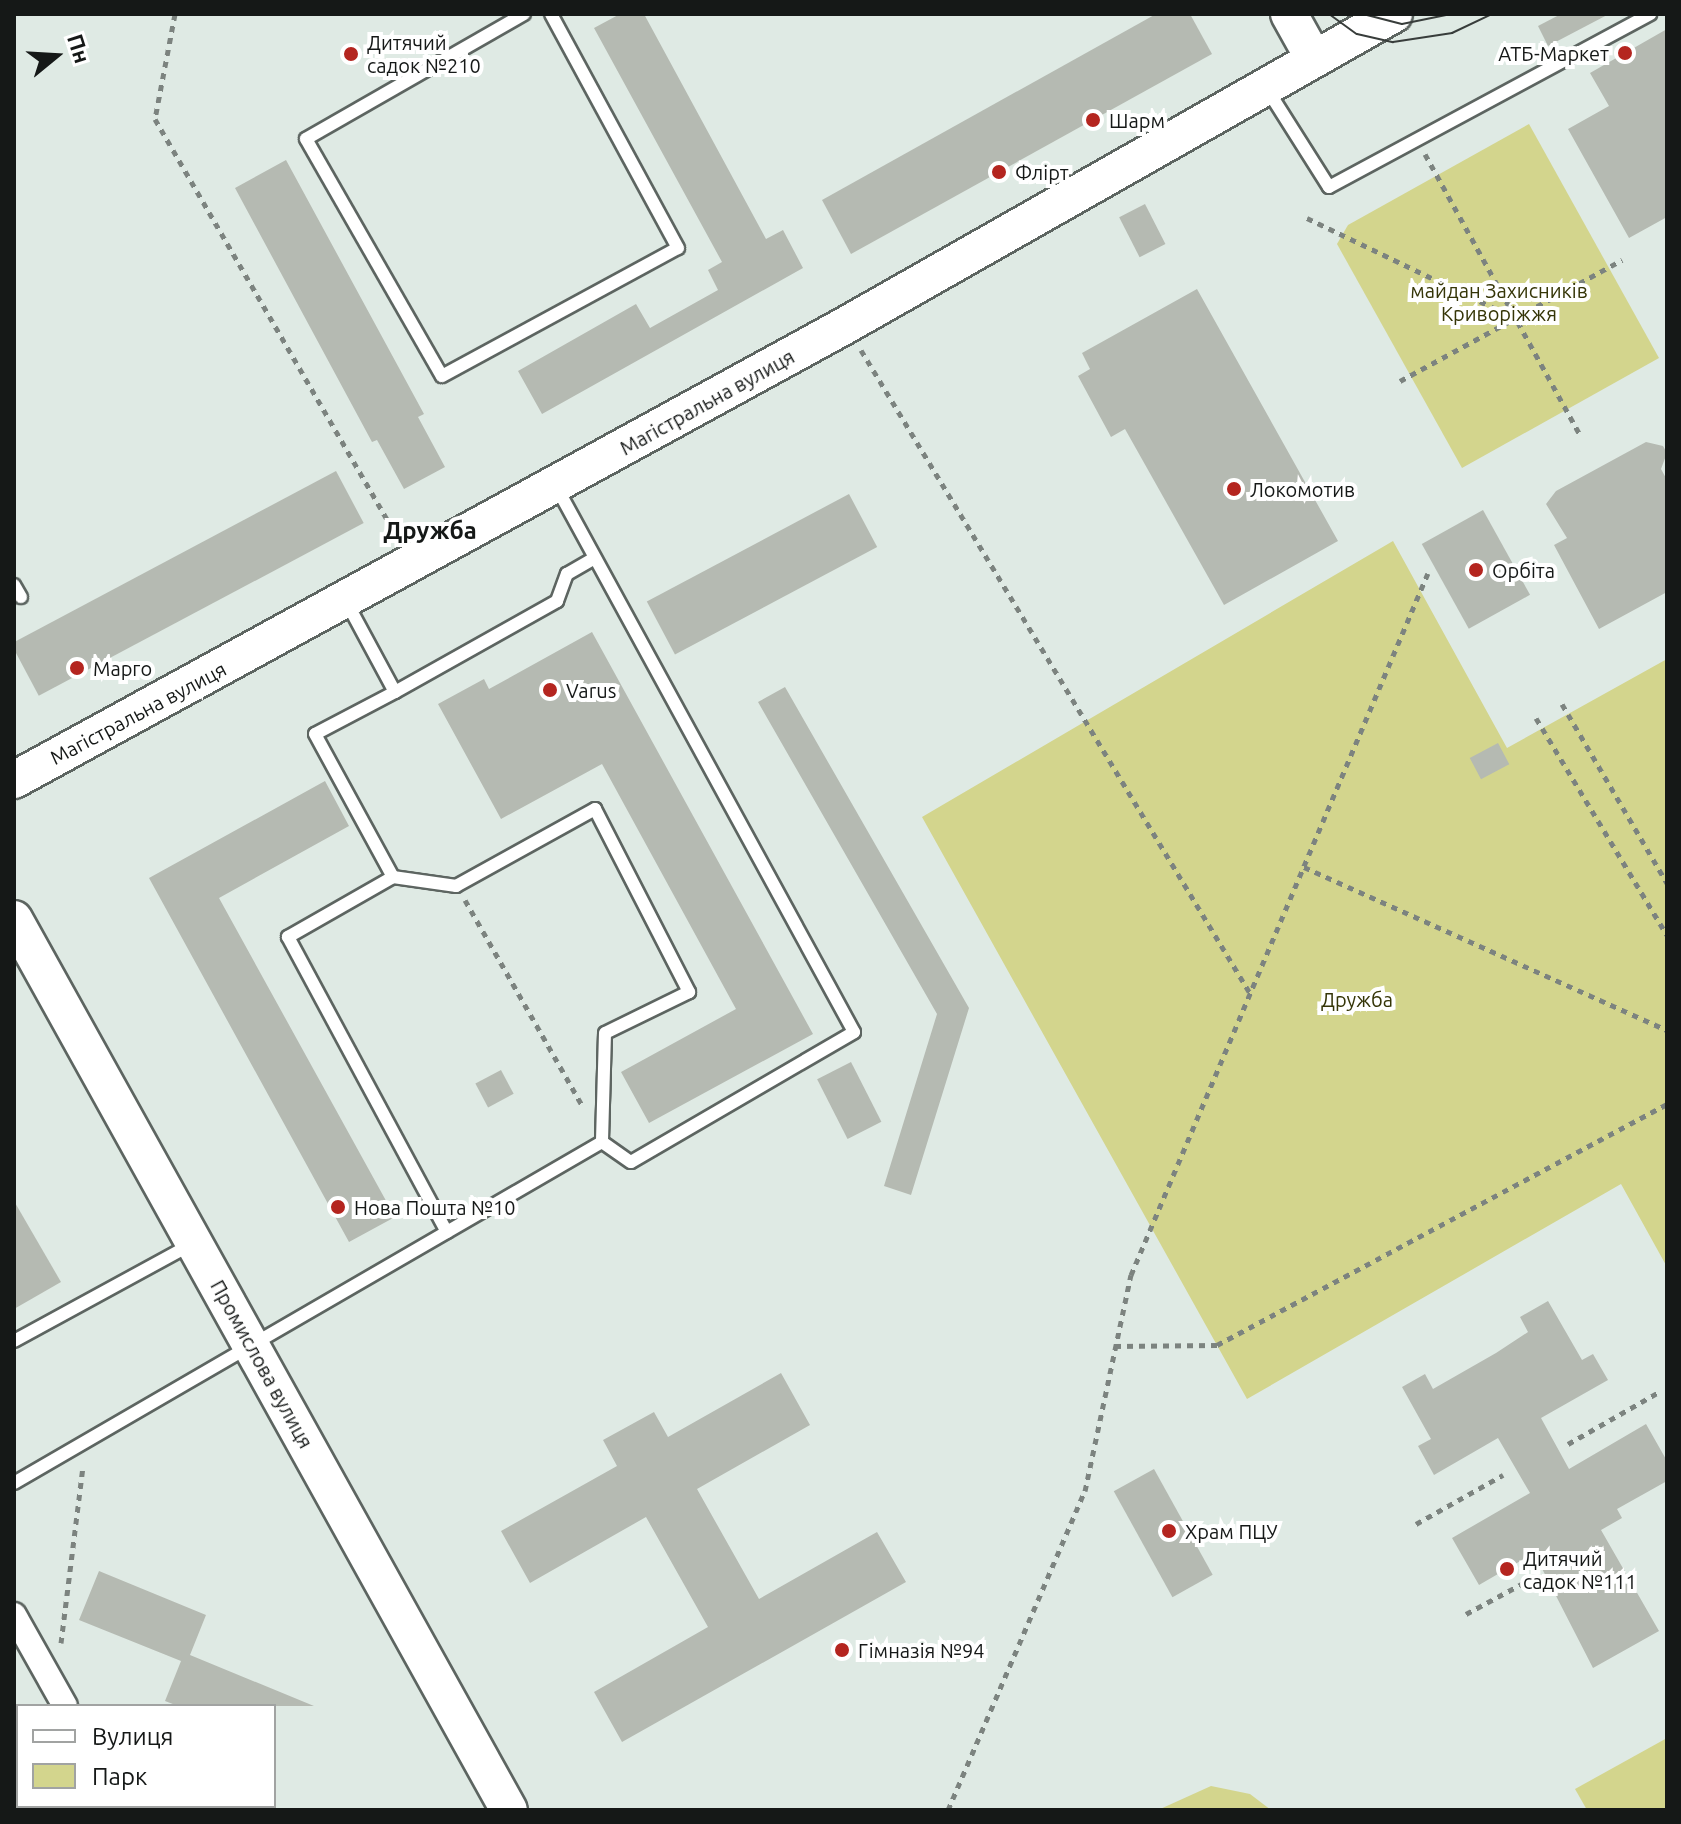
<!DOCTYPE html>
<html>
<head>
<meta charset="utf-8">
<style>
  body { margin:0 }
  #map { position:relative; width:1681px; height:1824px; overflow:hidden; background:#dfeae4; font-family:Ubuntu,sans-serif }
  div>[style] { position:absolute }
  .green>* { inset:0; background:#d3d58d }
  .building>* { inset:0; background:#b5bab2; transform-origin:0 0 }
  .path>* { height:5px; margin-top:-2.5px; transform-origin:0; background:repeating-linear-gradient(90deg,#7c837f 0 6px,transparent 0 12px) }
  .roads { filter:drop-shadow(2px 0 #5d6561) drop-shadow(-2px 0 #5d6561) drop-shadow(0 2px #5d6561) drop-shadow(0 -2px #5d6561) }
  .lane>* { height:12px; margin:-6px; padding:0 6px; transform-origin:6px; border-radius:6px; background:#fff }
  .street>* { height:24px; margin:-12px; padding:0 12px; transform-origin:12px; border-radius:12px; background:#fff }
  .secondary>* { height:36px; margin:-18px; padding:0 18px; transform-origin:18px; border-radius:18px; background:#fff }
  .tram>* { height:2px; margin:-1px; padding:0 1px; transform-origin:1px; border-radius:1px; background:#383d3b }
  .dots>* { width:22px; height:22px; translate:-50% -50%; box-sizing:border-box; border:4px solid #fff; border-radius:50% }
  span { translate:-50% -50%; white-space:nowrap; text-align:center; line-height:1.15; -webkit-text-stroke:8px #fff; paint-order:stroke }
  .poi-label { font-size:20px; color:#151817 }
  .left { translate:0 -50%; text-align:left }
  .right { translate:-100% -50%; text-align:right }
  .park-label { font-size:20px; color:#353507 }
  .street-label { font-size:20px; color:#151817 }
  .quarter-label { font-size:24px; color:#151817; font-weight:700 }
  .frame { position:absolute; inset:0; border:16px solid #151817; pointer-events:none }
  .legend { position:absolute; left:16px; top:1704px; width:260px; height:104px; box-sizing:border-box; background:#fff; border:2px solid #a1a3a2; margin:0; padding:10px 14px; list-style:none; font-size:24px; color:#151817 }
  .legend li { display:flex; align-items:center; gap:16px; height:40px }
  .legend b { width:40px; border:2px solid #a1a3a2 }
  .north { position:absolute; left:16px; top:16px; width:80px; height:80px; -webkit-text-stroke:6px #fff; paint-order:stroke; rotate:72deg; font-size:22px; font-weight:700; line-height:32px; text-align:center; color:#151817 }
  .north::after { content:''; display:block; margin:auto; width:28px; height:36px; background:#151817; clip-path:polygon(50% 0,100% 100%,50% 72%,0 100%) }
</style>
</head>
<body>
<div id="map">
  <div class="green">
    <i style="clip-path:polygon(1529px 124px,1659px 358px,1462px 468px,1337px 244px,1348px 225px)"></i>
    <i style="clip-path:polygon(1393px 541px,1507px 748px,1667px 659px,1667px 1267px,1621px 1184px,1247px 1399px,922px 817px)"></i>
    <i style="clip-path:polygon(1667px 1738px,1667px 1810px,1587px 1810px,1575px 1789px)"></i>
    <i style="clip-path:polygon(1211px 1786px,1250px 1794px,1271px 1810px,1158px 1810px)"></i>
  </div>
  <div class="building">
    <i style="clip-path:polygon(620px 14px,644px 14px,766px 239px,783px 230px,803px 268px,542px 414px,518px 371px,636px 304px,650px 328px,718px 290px,708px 270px,722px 262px,594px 28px)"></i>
    <i style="clip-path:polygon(1156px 14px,1190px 14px,1212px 54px,851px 254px,822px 200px)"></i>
    <i style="clip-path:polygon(1561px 14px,1609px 14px,1548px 46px,1538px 26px)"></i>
    <i style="clip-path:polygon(1667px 29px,1667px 217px,1629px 238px,1568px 129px,1609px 106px,1590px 73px)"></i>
    <i style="clip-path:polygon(286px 160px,424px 414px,418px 417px,445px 467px,404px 489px,377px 440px,372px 442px,235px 188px)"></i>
    <i style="left:1145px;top:204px;width:45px;height:29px;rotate:63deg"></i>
    <i style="clip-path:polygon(1197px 289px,1338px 541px,1224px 605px,1125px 429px,1111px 437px,1078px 376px,1090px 369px,1082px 353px)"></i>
    <i style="clip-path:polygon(1646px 442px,1663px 446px,1667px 453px,1661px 469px,1667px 480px,1667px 592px,1599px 629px,1554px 545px,1567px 538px,1546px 504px,1556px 491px)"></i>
    <i style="left:336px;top:471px;width:59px;height:368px;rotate:62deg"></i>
    <i style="left:849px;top:494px;width:60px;height:229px;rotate:62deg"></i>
    <i style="left:1483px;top:510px;width:97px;height:70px;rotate:61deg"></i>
    <i style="clip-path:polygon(592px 632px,813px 1034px,649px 1123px,621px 1072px,736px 1009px,602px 764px,501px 819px,438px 704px,484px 679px,489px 689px)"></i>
    <i style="clip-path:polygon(785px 687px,969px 1008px,911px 1195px,884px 1186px,937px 1014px,758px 702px)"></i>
    <i style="left:1498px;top:743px;width:24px;height:32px;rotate:62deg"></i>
    <i style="clip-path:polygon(325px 781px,349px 826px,219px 898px,395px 1217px,349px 1242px,149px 878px)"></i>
    <i style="left:851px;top:1062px;width:67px;height:38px;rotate:63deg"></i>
    <i style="left:501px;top:1070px;width:27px;height:29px;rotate:62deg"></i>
    <i style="clip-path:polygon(14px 1201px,61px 1282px,14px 1309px)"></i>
    <i style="clip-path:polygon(1548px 1301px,1582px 1360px,1593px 1354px,1608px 1380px,1541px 1418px,1569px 1469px,1646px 1424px,1667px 1461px,1667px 1481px,1617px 1509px,1622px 1518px,1601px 1530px,1659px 1631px,1593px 1668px,1534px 1553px,1479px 1585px,1452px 1538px,1530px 1493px,1498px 1438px,1434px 1475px,1418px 1446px,1431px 1439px,1402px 1387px,1425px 1374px,1433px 1389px,1496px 1353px,1528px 1332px,1520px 1317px)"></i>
    <i style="clip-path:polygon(781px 1373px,810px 1425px,697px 1489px,759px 1599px,877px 1532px,906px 1582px,622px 1742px,594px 1692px,708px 1627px,646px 1517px,530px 1583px,501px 1531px,617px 1466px,603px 1440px,654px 1412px,668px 1437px)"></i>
    <i style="left:1154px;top:1469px;width:121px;height:46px;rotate:61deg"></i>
    <i style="clip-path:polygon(99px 1571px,206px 1615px,190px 1655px,314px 1706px,178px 1706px,165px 1701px,181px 1661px,79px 1620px)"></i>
  </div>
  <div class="path">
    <i style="left:175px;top:14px;width:107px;rotate:100.8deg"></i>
    <i style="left:155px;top:119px;width:481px;rotate:59.9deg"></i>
    <i style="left:1425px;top:154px;width:323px;rotate:61.1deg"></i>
    <i style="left:1307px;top:218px;width:231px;rotate:25.7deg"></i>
    <i style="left:861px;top:350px;width:752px;rotate:58.83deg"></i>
    <i style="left:1400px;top:381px;width:253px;rotate:-28.6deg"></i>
    <i style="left:1562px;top:704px;width:208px;rotate:59.6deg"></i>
    <i style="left:1536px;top:718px;width:253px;rotate:58.9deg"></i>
    <i style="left:1304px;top:867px;width:398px;rotate:24.2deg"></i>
    <i style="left:465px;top:900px;width:238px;rotate:60.3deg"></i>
    <i style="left:1115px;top:1346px;width:102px;rotate:-0.6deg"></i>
    <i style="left:1217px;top:1345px;width:510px;rotate:-28.17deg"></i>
    <i style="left:1568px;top:1444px;width:103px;rotate:-29.8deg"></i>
    <i style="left:1416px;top:1524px;width:100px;rotate:-29.4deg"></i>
    <i style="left:1466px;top:1614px;width:72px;rotate:-28.4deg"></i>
    <i style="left:61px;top:1643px;width:178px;rotate:-82.9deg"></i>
    <i style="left:948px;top:1810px;width:347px;rotate:-66.8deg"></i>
    <i style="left:1085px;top:1491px;width:221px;rotate:-78deg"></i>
    <i style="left:1131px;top:1275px;width:762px;rotate:-67.07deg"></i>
  </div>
  <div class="roads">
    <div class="lane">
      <i style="left:524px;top:14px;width:251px;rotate:150.2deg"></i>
      <i style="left:306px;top:139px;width:273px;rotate:60.2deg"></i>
      <i style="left:442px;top:376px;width:268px;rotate:-28.5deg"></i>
      <i style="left:678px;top:248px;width:266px;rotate:-118.5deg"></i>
      <i style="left:1267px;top:89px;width:116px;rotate:57.7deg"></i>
      <i style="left:1329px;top:187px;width:365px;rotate:-28.3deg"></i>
      <i style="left:14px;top:585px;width:14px;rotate:60deg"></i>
      <i style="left:347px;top:603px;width:101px;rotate:61.7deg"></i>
      <i style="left:395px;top:692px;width:186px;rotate:-29.3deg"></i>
      <i style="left:557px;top:601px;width:29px;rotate:-70deg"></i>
      <i style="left:567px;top:574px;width:32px;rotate:-30deg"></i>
      <i style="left:395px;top:692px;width:90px;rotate:152.3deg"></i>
      <i style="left:315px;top:734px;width:163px;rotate:61.4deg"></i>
      <i style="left:393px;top:877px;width:121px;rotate:150.3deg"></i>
      <i style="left:288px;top:937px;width:335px;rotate:61.7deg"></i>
      <i style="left:393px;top:877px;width:64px;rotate:8.1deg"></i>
      <i style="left:456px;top:886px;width:159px;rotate:-29deg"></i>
      <i style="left:595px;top:809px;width:206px;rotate:62.8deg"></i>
      <i style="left:689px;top:992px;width:93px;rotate:154deg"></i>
      <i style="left:605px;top:1033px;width:109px;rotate:91.6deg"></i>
      <i style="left:14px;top:1341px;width:200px;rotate:-28.6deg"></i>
      <i style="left:14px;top:1483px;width:680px;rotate:-30.11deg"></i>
      <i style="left:602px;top:1142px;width:35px;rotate:35deg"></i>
      <i style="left:631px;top:1162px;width:258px;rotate:-30.2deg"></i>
      <i style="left:854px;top:1032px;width:622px;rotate:-118.63deg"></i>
    </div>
    <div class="street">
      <i style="left:14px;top:1615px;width:104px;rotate:60.7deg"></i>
      <i style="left:120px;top:1806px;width:5px;rotate:53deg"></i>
    </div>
    <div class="secondary">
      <i style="left:1289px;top:14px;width:51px;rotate:60.9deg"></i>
      <i style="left:14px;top:780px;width:948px;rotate:-28.67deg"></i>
      <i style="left:846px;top:325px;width:630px;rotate:-29.58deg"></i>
      <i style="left:14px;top:919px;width:1019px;rotate:60.95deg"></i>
    </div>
  </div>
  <div class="tram">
    <i style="left:1329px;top:14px;width:34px;rotate:36deg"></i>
    <i style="left:1357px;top:34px;width:37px;rotate:13deg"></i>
    <i style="left:1393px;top:42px;width:60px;rotate:-8.7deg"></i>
    <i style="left:1452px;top:33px;width:44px;rotate:-25.4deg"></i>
    <i style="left:1363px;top:14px;width:40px;rotate:14.4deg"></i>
    <i style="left:1402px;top:24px;width:50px;rotate:-11.5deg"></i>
  </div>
  <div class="dots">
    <i style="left:1625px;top:53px;background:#b4251f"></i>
    <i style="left:351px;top:54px;background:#b4251f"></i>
    <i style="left:1093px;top:120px;background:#b4251f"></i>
    <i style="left:999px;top:172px;background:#b4251f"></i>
    <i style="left:1234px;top:489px;background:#b4251f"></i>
    <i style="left:1476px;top:570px;background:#b4251f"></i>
    <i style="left:77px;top:668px;background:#b4251f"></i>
    <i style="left:550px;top:690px;background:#b4251f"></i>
    <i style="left:338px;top:1207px;background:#b4251f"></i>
    <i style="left:1169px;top:1531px;background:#b4251f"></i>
    <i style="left:1507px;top:1569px;background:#b4251f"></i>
    <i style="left:842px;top:1650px;background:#b4251f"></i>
  </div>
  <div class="poi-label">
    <span class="left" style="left:367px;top:54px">Дитячий<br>садок №210</span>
    <span class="right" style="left:1609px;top:53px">АТБ-Маркет</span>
    <span class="left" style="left:1109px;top:120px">Шарм</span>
    <span class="left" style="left:1015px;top:172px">Флірт</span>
    <span class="left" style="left:1250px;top:489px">Локомотив</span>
    <span class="left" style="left:1492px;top:570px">Орбіта</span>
    <span class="left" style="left:93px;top:668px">Марго</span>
    <span class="left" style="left:566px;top:690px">Varus</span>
    <span class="left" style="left:354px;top:1207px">Нова Пошта №10</span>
    <span class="left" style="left:1185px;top:1531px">Храм ПЦУ</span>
    <span class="left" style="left:1523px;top:1570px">Дитячий<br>садок №111</span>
    <span class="left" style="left:858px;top:1650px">Гімназія №94</span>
  </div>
  <div class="park-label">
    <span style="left:1499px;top:302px">майдан Захисників<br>Криворіжжя</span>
    <span style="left:1357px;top:999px">Дружба</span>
  </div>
  <div class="street-label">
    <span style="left:707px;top:402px;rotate:-29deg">Магістральна вулиця</span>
    <span style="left:138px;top:713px;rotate:-28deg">Магістральна вулиця</span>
    <span style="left:262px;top:1364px;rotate:61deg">Промислова вулиця</span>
  </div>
  <div class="quarter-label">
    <span style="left:430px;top:531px">Дружба</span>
  </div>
  <div class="frame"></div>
  <ul class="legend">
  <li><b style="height:10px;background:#fff"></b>Вулиця</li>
  <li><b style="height:22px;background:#d3d58d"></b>Парк</li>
  </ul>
  <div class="north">Пн</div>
</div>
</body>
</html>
